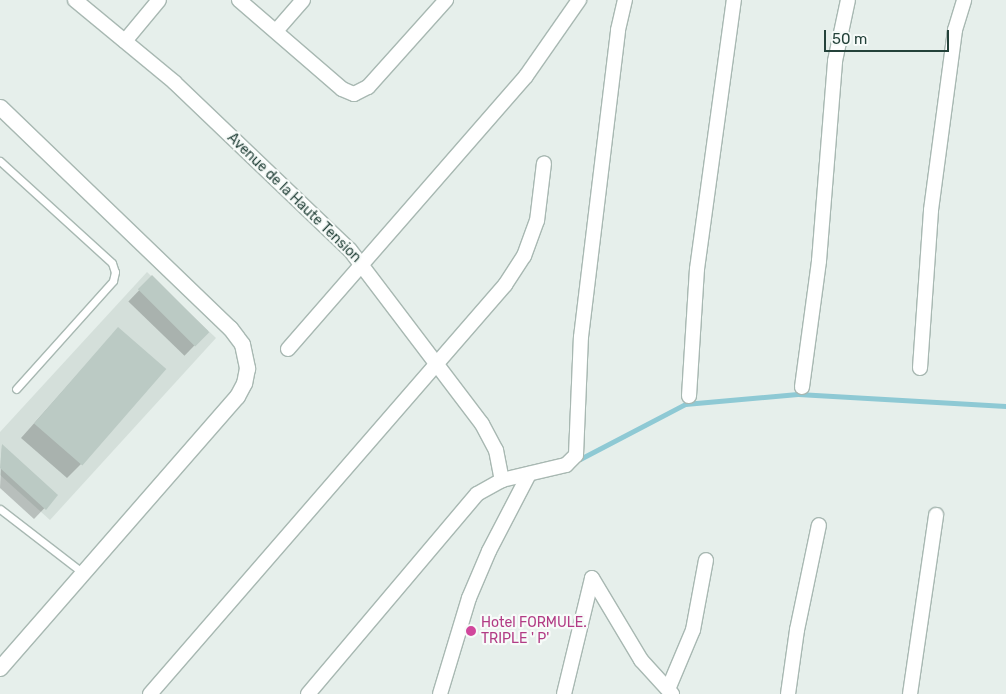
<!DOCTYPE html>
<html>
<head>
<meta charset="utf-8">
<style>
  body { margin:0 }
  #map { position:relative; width:1006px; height:694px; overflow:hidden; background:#e6efeb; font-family:Rubik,sans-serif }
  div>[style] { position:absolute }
  .built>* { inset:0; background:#d4dfda }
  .shadow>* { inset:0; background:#0003; transform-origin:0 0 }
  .stream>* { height:5px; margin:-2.5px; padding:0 2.5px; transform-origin:2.5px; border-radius:2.5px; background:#8ec9d4 }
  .building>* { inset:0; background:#bbcac4; transform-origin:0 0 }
  .roads { filter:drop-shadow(1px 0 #a8b8b2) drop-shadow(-1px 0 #a8b8b2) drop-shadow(0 1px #a8b8b2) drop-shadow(0 -1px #a8b8b2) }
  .lane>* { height:7px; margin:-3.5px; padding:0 3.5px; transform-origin:3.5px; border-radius:3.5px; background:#fff }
  .street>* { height:14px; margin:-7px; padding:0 7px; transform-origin:7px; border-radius:7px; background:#fff }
  .secondary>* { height:15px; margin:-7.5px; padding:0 7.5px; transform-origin:7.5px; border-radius:7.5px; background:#fff }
  .dots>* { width:14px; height:14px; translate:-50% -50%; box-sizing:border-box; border:2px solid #f7fbf9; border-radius:50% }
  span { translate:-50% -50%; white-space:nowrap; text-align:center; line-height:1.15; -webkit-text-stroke:4.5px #f7fbf9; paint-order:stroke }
  .street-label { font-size:14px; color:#24423a }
  .hotel-label { font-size:14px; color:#b23c85 }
  .left { translate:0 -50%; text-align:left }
  .scale { position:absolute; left:824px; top:30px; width:125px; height:22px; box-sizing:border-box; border:2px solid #24423a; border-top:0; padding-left:6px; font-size:15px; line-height:18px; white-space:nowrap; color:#24423a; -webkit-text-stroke:4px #f7fbf9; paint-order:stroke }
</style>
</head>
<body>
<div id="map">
  <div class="built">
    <i style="clip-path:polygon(147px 272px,216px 338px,50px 520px,0 475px,0 432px)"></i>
  </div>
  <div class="shadow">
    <i style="left:152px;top:277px;width:78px;height:34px;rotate:44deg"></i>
    <i style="clip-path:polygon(118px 329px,81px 464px,67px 478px,21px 438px)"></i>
    <i style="clip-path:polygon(2px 445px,57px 495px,34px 519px,0 488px)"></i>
  </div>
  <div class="stream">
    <i style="left:580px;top:459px;width:119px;rotate:-27.6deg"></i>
    <i style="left:685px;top:404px;width:113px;rotate:-5.1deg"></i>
    <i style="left:798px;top:394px;width:208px;rotate:3.3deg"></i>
  </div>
  <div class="building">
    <i style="left:152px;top:275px;width:81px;height:20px;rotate:45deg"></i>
    <i style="left:118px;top:327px;width:64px;height:128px;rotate:41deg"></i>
    <i style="clip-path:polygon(2px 444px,58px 495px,46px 510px,0 468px)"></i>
  </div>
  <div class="roads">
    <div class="lane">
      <i style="left:0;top:161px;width:151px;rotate:42.3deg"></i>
      <i style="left:112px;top:263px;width:9px;rotate:72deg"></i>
      <i style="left:115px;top:272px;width:9px;rotate:103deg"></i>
      <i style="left:113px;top:281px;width:145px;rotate:131.9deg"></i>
      <i style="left:0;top:509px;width:105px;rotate:37.6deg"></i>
    </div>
    <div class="street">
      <i style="left:75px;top:0;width:129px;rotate:39.6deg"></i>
      <i style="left:174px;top:82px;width:243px;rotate:43.7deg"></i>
      <i style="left:350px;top:250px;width:218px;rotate:52.8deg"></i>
      <i style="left:482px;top:424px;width:30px;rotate:62deg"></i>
      <i style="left:496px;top:450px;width:31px;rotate:79deg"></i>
      <i style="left:239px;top:0;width:136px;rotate:40.8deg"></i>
      <i style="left:342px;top:89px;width:13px;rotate:23deg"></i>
      <i style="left:354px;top:94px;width:16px;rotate:-27deg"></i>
      <i style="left:368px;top:87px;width:117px;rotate:-48.1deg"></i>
      <i style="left:276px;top:31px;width:41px;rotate:-48.9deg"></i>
      <i style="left:125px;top:41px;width:53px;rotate:-50.3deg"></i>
      <i style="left:288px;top:349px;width:362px;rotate:-48.9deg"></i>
      <i style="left:526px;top:76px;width:93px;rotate:-55.1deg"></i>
      <i style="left:920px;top:368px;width:158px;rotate:-86deg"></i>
      <i style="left:931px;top:210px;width:182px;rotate:-82.4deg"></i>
      <i style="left:955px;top:30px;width:31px;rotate:-73deg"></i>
      <i style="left:802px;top:387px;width:127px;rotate:-82.3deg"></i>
      <i style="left:819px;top:261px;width:201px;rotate:-85.4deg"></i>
      <i style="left:835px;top:61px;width:62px;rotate:-78deg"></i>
      <i style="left:689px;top:396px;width:127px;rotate:-86.4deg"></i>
      <i style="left:697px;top:269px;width:272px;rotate:-82.2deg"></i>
      <i style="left:669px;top:687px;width:62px;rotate:-67.2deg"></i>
      <i style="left:693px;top:630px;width:71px;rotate:-79.5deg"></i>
      <i style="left:150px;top:694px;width:542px;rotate:-49.04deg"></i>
      <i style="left:505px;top:285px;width:35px;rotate:-57deg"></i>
      <i style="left:524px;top:256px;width:37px;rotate:-70deg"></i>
      <i style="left:537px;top:221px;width:58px;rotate:-83.1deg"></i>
      <i style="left:308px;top:694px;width:262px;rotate:-49.8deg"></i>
      <i style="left:477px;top:494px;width:29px;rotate:-29deg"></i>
      <i style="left:502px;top:480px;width:66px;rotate:-13.2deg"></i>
      <i style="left:566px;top:465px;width:14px;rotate:-45deg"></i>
      <i style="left:576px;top:455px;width:118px;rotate:-87.6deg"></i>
      <i style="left:581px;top:337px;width:309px;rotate:-83.1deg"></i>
      <i style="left:618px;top:30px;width:31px;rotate:-77deg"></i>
      <i style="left:440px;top:694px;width:100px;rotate:-73.2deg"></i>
      <i style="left:469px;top:598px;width:51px;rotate:-66.9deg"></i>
      <i style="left:489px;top:551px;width:87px;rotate:-62.5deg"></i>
      <i style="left:564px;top:694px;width:119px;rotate:-76.4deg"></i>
      <i style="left:592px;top:578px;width:96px;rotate:59.1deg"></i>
      <i style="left:641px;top:660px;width:46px;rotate:47.6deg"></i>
      <i style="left:788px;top:694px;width:65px;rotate:-82deg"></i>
      <i style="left:797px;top:630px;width:107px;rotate:-78.2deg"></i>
      <i style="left:910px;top:694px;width:181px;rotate:-81.7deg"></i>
    </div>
    <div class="secondary">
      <i style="left:0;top:107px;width:319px;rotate:43.9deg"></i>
      <i style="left:230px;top:328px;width:20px;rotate:53deg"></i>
      <i style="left:242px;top:344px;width:25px;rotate:78deg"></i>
      <i style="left:247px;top:368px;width:15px;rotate:101deg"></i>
      <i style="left:244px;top:383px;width:15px;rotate:118deg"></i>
      <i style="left:237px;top:396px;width:361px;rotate:131.1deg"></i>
    </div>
  </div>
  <div class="dots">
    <i style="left:471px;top:631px;background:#d1479c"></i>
  </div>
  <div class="street-label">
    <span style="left:294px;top:198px;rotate:44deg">Avenue de la Haute Tension</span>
  </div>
  <div class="hotel-label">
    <span class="left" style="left:481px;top:631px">Hotel FORMULE.<br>TRIPLE ' P'</span>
  </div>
  <div class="scale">50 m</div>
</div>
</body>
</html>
